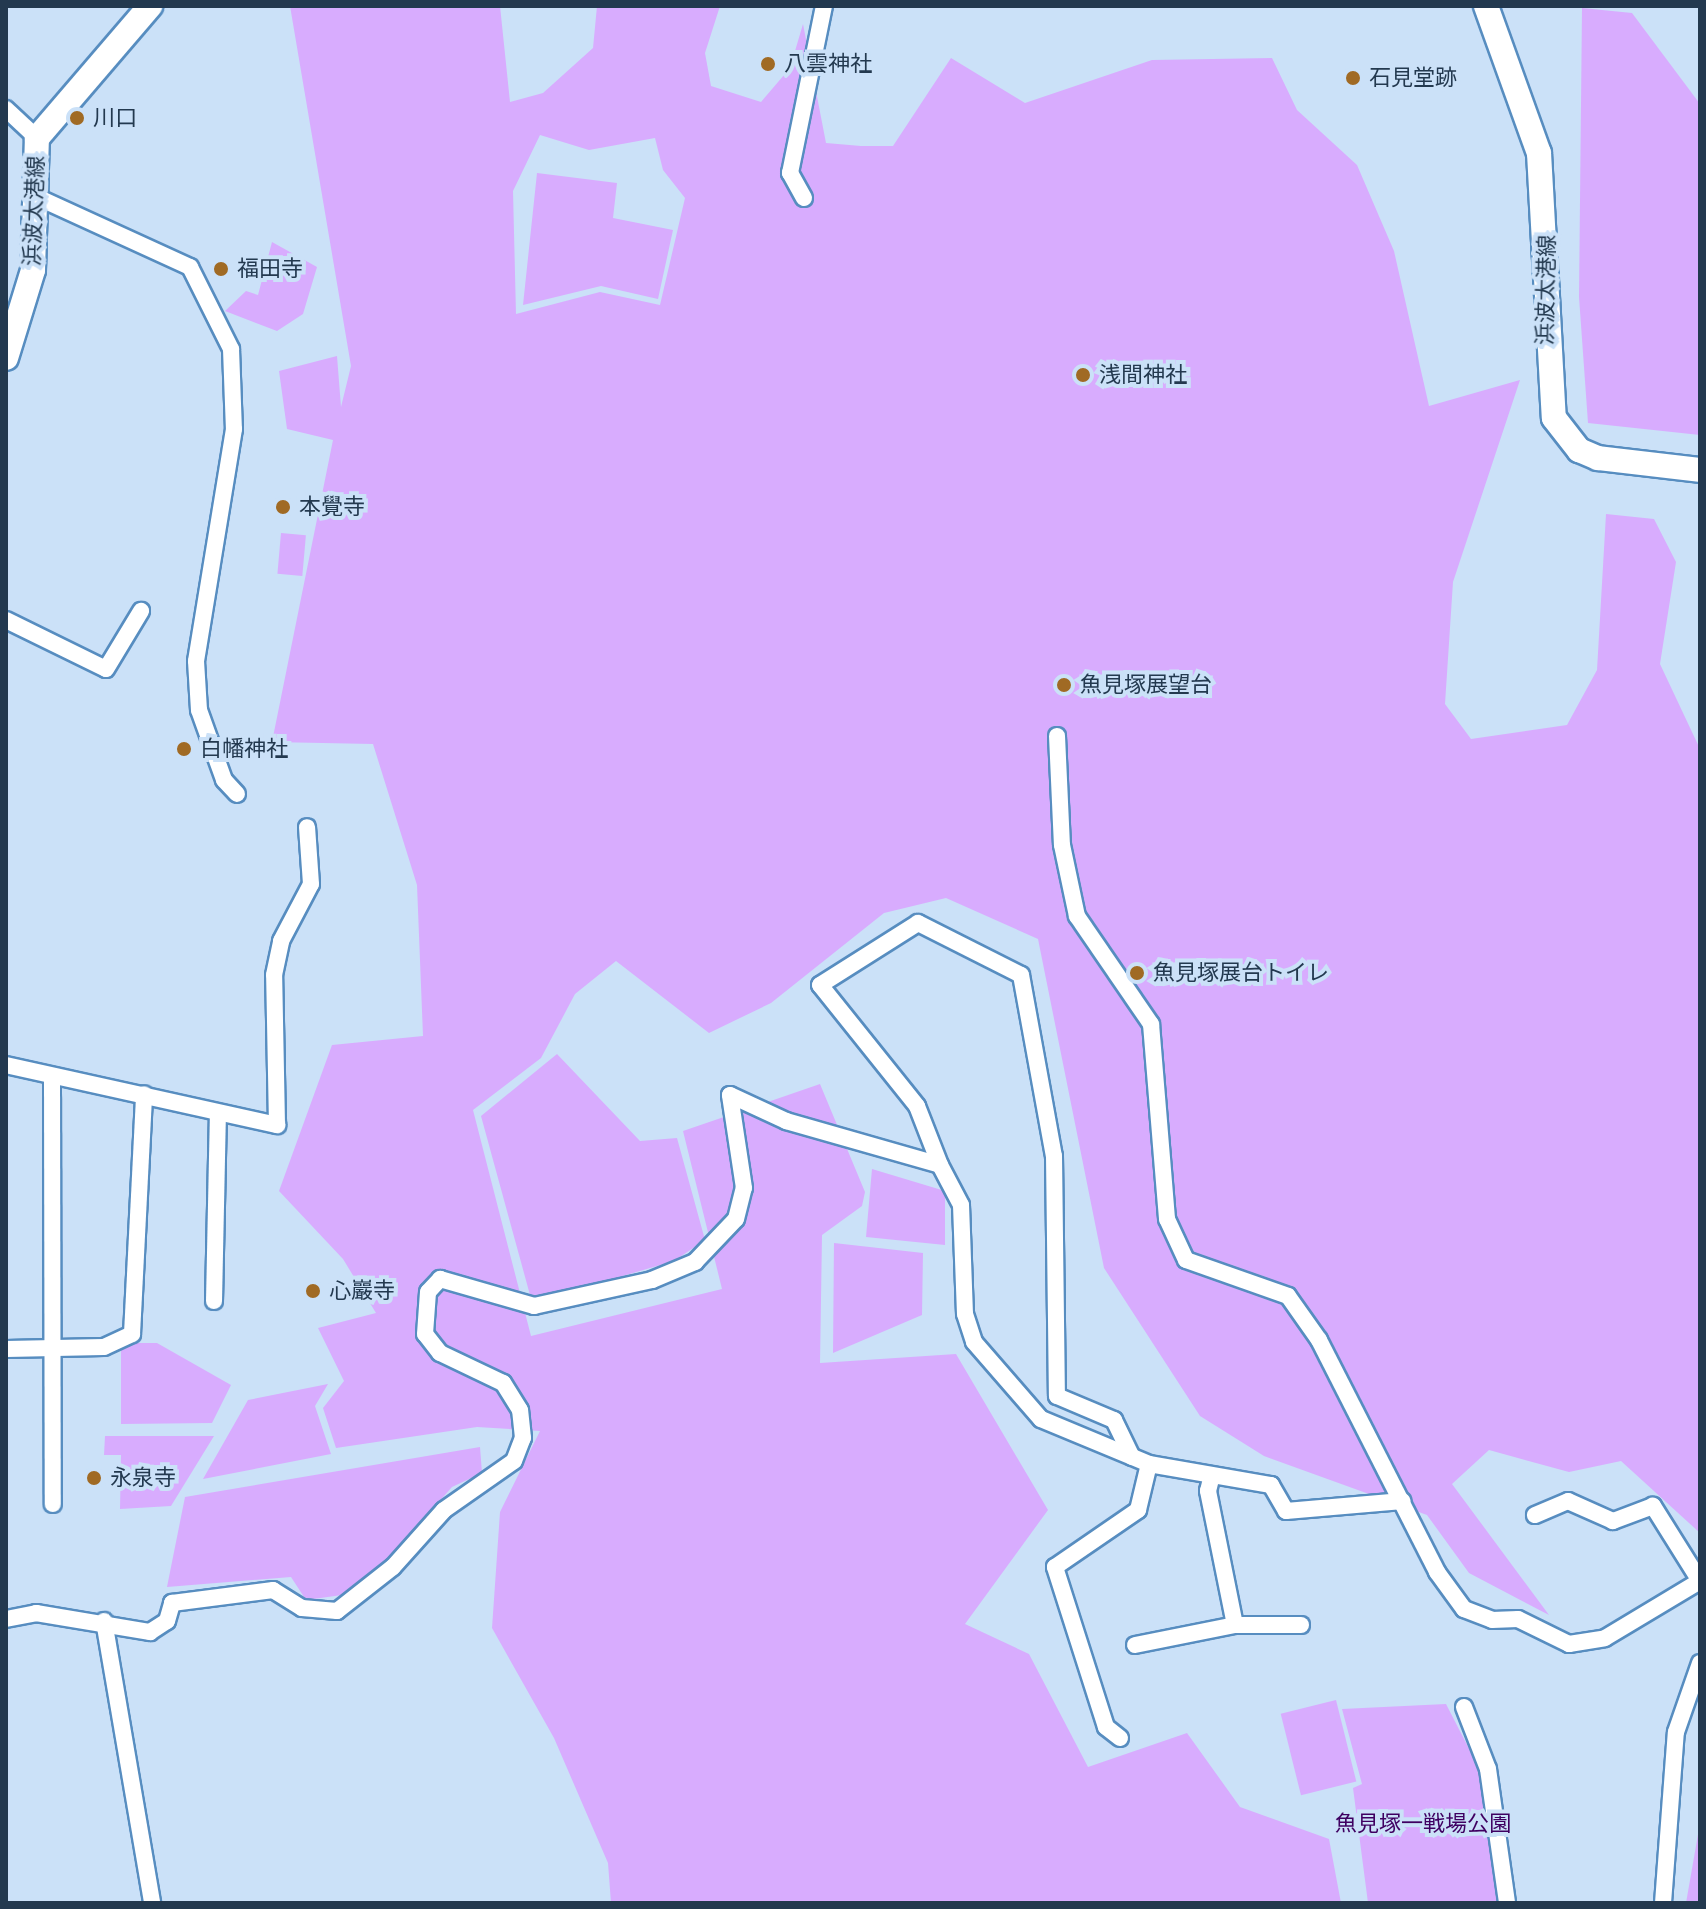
<!DOCTYPE html>
<html>
<head>
<meta charset="utf-8">
<style>
  body { margin:0 }
  #map { position:relative; width:1706px; height:1909px; overflow:hidden; background:#cbe1f8; font-family:"PT Sans Narrow","Noto Sans JP",sans-serif }
  div>[style] { position:absolute }
  .green>* { inset:0; background:#d8acfe; transform-origin:0 0 }
  .roads { filter:drop-shadow(2px 0 #578dc0) drop-shadow(-2px 0 #578dc0) drop-shadow(0 2px #578dc0) drop-shadow(0 -2px #578dc0) }
  .minor>* { height:16px; margin:-8px; padding:0 8px; transform-origin:8px; border-radius:8px; background:#fff }
  .secondary>* { height:24px; margin:-12px; padding:0 12px; transform-origin:12px; border-radius:12px; background:#fff }
  .dots>* { width:22px; height:22px; translate:-50% -50%; box-sizing:border-box; border:4px solid #cbe1f8; border-radius:50% }
  span { translate:-50% -50%; white-space:nowrap; text-align:center; line-height:1.15; -webkit-text-stroke:8px #cbe1f8; paint-order:stroke }
  .poi-label { font-size:22px; color:#23394f }
  .left { translate:0 -50%; text-align:left }
  .street-label { font-size:22px; color:#23394f }
  .park-label { font-size:22px; color:#3f0061 }
  .frame { position:absolute; inset:0; border:8px solid #23394f; pointer-events:none }
</style>
</head>
<body>
<div id="map">
  <div class="green">
    <i style="clip-path:polygon(evenodd,290px 6px,500px 6px,510px 102px,543px 93px,593px 48px,597px 6px,720px 6px,705px 53px,711px 86px,761px 102px,790px 68px,803px 24px,826px 143px,861px 146px,893px 146px,951px 58px,1025px 103px,1152px 60px,1272px 58px,1297px 110px,1357px 165px,1394px 251px,1429px 406px,1520px 380px,1453px 582px,1445px 704px,1471px 739px,1567px 725px,1597px 670px,1606px 514px,1654px 519px,1676px 562px,1660px 664px,1700px 749px,1700px 1533px,1621px 1461px,1569px 1472px,1489px 1450px,1452px 1484px,1549px 1615px,1469px 1573px,1427px 1515px,1264px 1456px,1200px 1416px,1104px 1268px,1038px 939px,946px 898px,884px 913px,771px 1003px,709px 1033px,616px 961px,575px 994px,541px 1058px,473px 1110px,531px 1336px,722px 1289px,683px 1131px,820px 1084px,865px 1192px,862px 1206px,822px 1235px,820px 1363px,956px 1354px,1048px 1510px,965px 1624px,1029px 1654px,1088px 1767px,1187px 1733px,1240px 1807px,1329px 1839px,1341px 1903px,611px 1903px,608px 1863px,554px 1738px,492px 1628px,500px 1512px,540px 1431px,477px 1427px,336px 1448px,323px 1408px,344px 1381px,318px 1328px,376px 1313px,343px 1259px,279px 1191px,332px 1045px,423px 1036px,417px 885px,373px 744px,272px 742px,333px 440px,287px 429px,279px 371px,337px 356px,341px 407px,351px 366px,290px 6px,540px 135px,589px 150px,655px 138px,663px 170px,685px 198px,660px 305px,600px 292px,516px 314px,513px 191px,540px 135px)"></i>
    <i style="clip-path:polygon(1582px 8px,1632px 13px,1700px 104px,1700px 435px,1588px 423px,1579px 297px)"></i>
    <i style="clip-path:polygon(537px 173px,617px 183px,613px 218px,673px 230px,658px 299px,601px 286px,523px 305px)"></i>
    <i style="clip-path:polygon(272px 242px,317px 267px,303px 314px,277px 331px,225px 311px,246px 291px,258px 295px)"></i>
    <i style="left:281px;top:533px;width:25px;height:41px;rotate:5deg"></i>
    <i style="clip-path:polygon(557px 1054px,640px 1141px,677px 1138px,705px 1240px,674px 1261px,551px 1297px,530px 1295px,481px 1116px)"></i>
    <i style="clip-path:polygon(872px 1169px,945px 1191px,945px 1245px,866px 1237px)"></i>
    <i style="clip-path:polygon(834px 1243px,923px 1253px,922px 1315px,833px 1353px)"></i>
    <i style="clip-path:polygon(136px 1343px,157px 1343px,231px 1385px,212px 1423px,121px 1424px,121px 1349px)"></i>
    <i style="clip-path:polygon(328px 1384px,315px 1406px,331px 1454px,203px 1479px,248px 1400px)"></i>
    <i style="clip-path:polygon(105px 1436px,214px 1436px,171px 1506px,120px 1509px,121px 1455px,104px 1455px)"></i>
    <i style="clip-path:polygon(480px 1447px,482px 1473px,452px 1487px,389px 1558px,342px 1595px,306px 1600px,291px 1577px,167px 1587px,185px 1497px)"></i>
    <i style="left:1336px;top:1700px;width:84px;height:57px;rotate:76deg"></i>
    <i style="clip-path:polygon(1446px 1704px,1480px 1770px,1500px 1903px,1368px 1903px,1353px 1788px,1362px 1784px,1342px 1709px)"></i>
    <i style="clip-path:polygon(1700px 1823px,1700px 1903px,1686px 1903px)"></i>
  </div>
  <div class="roads">
    <div class="minor">
      <i style="left:6px;top:109px;width:42px;rotate:43.1deg"></i>
      <i style="left:37px;top:197px;width:168px;rotate:24.6deg"></i>
      <i style="left:190px;top:267px;width:92px;rotate:63.4deg"></i>
      <i style="left:231px;top:349px;width:80px;rotate:87.9deg"></i>
      <i style="left:234px;top:429px;width:235px;rotate:99.3deg"></i>
      <i style="left:196px;top:661px;width:49px;rotate:86.5deg"></i>
      <i style="left:199px;top:710px;width:74px;rotate:70.3deg"></i>
      <i style="left:224px;top:780px;width:19px;rotate:47deg"></i>
      <i style="left:804px;top:198px;width:29px;rotate:-119deg"></i>
      <i style="left:790px;top:173px;width:170px;rotate:-78.5deg"></i>
      <i style="left:6px;top:620px;width:111px;rotate:26.1deg"></i>
      <i style="left:106px;top:669px;width:68px;rotate:-58.9deg"></i>
      <i style="left:1057px;top:736px;width:109px;rotate:87.4deg"></i>
      <i style="left:1062px;top:845px;width:73px;rotate:78.1deg"></i>
      <i style="left:1077px;top:916px;width:131px;rotate:55.6deg"></i>
      <i style="left:1151px;top:1024px;width:196px;rotate:85.3deg"></i>
      <i style="left:1167px;top:1219px;width:45px;rotate:65.1deg"></i>
      <i style="left:1186px;top:1260px;width:108px;rotate:19.4deg"></i>
      <i style="left:1288px;top:1296px;width:54px;rotate:54.8deg"></i>
      <i style="left:1319px;top:1340px;width:260px;rotate:63deg"></i>
      <i style="left:1437px;top:1572px;width:46px;rotate:53.9deg"></i>
      <i style="left:1464px;top:1609px;width:30px;rotate:21deg"></i>
      <i style="left:1492px;top:1620px;width:26px;rotate:-2deg"></i>
      <i style="left:1518px;top:1619px;width:57px;rotate:26.1deg"></i>
      <i style="left:1569px;top:1644px;width:36px;rotate:-9deg"></i>
      <i style="left:1605px;top:1638px;width:111px;rotate:-31deg"></i>
      <i style="left:1700px;top:1581px;width:89px;rotate:-122.1deg"></i>
      <i style="left:1653px;top:1506px;width:43px;rotate:159.4deg"></i>
      <i style="left:1613px;top:1521px;width:49px;rotate:-156deg"></i>
      <i style="left:1568px;top:1501px;width:36px;rotate:157deg"></i>
      <i style="left:6px;top:1065px;width:278px;rotate:12.5deg"></i>
      <i style="left:277px;top:1125px;width:150px;rotate:-91.1deg"></i>
      <i style="left:274px;top:975px;width:35px;rotate:-78deg"></i>
      <i style="left:281px;top:941px;width:64px;rotate:-62.2deg"></i>
      <i style="left:311px;top:884px;width:57px;rotate:-94deg"></i>
      <i style="left:52px;top:1077px;width:427px;rotate:89.9deg"></i>
      <i style="left:940px;top:1165px;width:63px;rotate:-111.3deg"></i>
      <i style="left:917px;top:1106px;width:155px;rotate:-128.7deg"></i>
      <i style="left:820px;top:985px;width:116px;rotate:-32.3deg"></i>
      <i style="left:918px;top:923px;width:115px;rotate:26.8deg"></i>
      <i style="left:1021px;top:975px;width:184px;rotate:79.7deg"></i>
      <i style="left:1054px;top:1156px;width:240px;rotate:89.3deg"></i>
      <i style="left:1057px;top:1396px;width:62px;rotate:22.8deg"></i>
      <i style="left:1114px;top:1420px;width:41px;rotate:64.1deg"></i>
      <i style="left:214px;top:1301px;width:186px;rotate:-88.8deg"></i>
      <i style="left:6px;top:1349px;width:98px;rotate:-1.2deg"></i>
      <i style="left:104px;top:1347px;width:31px;rotate:-25deg"></i>
      <i style="left:132px;top:1334px;width:240px;rotate:-87.1deg"></i>
      <i style="left:6px;top:1619px;width:31px;rotate:-11deg"></i>
      <i style="left:36px;top:1613px;width:116px;rotate:9.5deg"></i>
      <i style="left:150px;top:1632px;width:20px;rotate:-33deg"></i>
      <i style="left:167px;top:1621px;width:19px;rotate:-74deg"></i>
      <i style="left:172px;top:1603px;width:102px;rotate:-7.3deg"></i>
      <i style="left:273px;top:1590px;width:34px;rotate:32deg"></i>
      <i style="left:302px;top:1608px;width:35px;rotate:5deg"></i>
      <i style="left:337px;top:1611px;width:71px;rotate:-38.2deg"></i>
      <i style="left:393px;top:1567px;width:76px;rotate:-48.2deg"></i>
      <i style="left:444px;top:1510px;width:85px;rotate:-35deg"></i>
      <i style="left:514px;top:1461px;width:25px;rotate:-69deg"></i>
      <i style="left:523px;top:1438px;width:28px;rotate:-96deg"></i>
      <i style="left:520px;top:1410px;width:32px;rotate:-122deg"></i>
      <i style="left:503px;top:1383px;width:70px;rotate:-154.5deg"></i>
      <i style="left:440px;top:1353px;width:24px;rotate:-128deg"></i>
      <i style="left:425px;top:1334px;width:42px;rotate:-85.9deg"></i>
      <i style="left:428px;top:1292px;width:18px;rotate:-47deg"></i>
      <i style="left:440px;top:1279px;width:98px;rotate:16deg"></i>
      <i style="left:534px;top:1306px;width:121px;rotate:-12.4deg"></i>
      <i style="left:652px;top:1280px;width:47px;rotate:-22.7deg"></i>
      <i style="left:695px;top:1262px;width:59px;rotate:-46.4deg"></i>
      <i style="left:736px;top:1219px;width:32px;rotate:-76deg"></i>
      <i style="left:744px;top:1188px;width:94px;rotate:-98.6deg"></i>
      <i style="left:730px;top:1095px;width:62px;rotate:24.9deg"></i>
      <i style="left:786px;top:1121px;width:160px;rotate:15.9deg"></i>
      <i style="left:940px;top:1165px;width:45px;rotate:62.3deg"></i>
      <i style="left:961px;top:1205px;width:109px;rotate:87.9deg"></i>
      <i style="left:965px;top:1314px;width:29px;rotate:72deg"></i>
      <i style="left:974px;top:1342px;width:102px;rotate:49deg"></i>
      <i style="left:1041px;top:1419px;width:117px;rotate:22.6deg"></i>
      <i style="left:1149px;top:1464px;width:124px;rotate:9.8deg"></i>
      <i style="left:1271px;top:1485px;width:30px;rotate:60deg"></i>
      <i style="left:1286px;top:1511px;width:117px;rotate:-4.9deg"></i>
      <i style="left:104px;top:1621px;width:286px;rotate:80.3deg"></i>
      <i style="left:1235px;top:1625px;width:66px"></i>
      <i style="left:1135px;top:1645px;width:102px;rotate:-11.3deg"></i>
      <i style="left:1235px;top:1625px;width:137px;rotate:-101.4deg"></i>
      <i style="left:1208px;top:1491px;width:16px;rotate:-76deg"></i>
      <i style="left:1464px;top:1707px;width:66px;rotate:68.8deg"></i>
      <i style="left:1488px;top:1769px;width:135px;rotate:81.9deg"></i>
      <i style="left:1120px;top:1738px;width:18px;rotate:-142deg"></i>
      <i style="left:1106px;top:1727px;width:168px;rotate:-107.7deg"></i>
      <i style="left:1055px;top:1567px;width:101px;rotate:-34.5deg"></i>
      <i style="left:1138px;top:1510px;width:47px;rotate:-76.6deg"></i>
      <i style="left:1663px;top:1903px;width:171px;rotate:-85.7deg"></i>
      <i style="left:1676px;top:1732px;width:73px;rotate:-70.8deg"></i>
    </div>
    <div class="secondary">
      <i style="left:1486px;top:6px;width:156px;rotate:70.2deg"></i>
      <i style="left:1539px;top:153px;width:265px;rotate:86.8deg"></i>
      <i style="left:1554px;top:418px;width:41px;rotate:52deg"></i>
      <i style="left:1579px;top:450px;width:21px;rotate:23deg"></i>
      <i style="left:1598px;top:458px;width:103px;rotate:6.7deg"></i>
      <i style="left:6px;top:358px;width:92px;rotate:-72.9deg"></i>
      <i style="left:33px;top:270px;width:132px;rotate:-88.3deg"></i>
      <i style="left:37px;top:138px;width:174px;rotate:-49.4deg"></i>
    </div>
  </div>
  <div class="dots">
    <i style="left:768px;top:64px;background:#a06a24"></i>
    <i style="left:1353px;top:78px;background:#a06a24"></i>
    <i style="left:77px;top:118px;background:#a06a24"></i>
    <i style="left:221px;top:269px;background:#a06a24"></i>
    <i style="left:1083px;top:375px;background:#a06a24"></i>
    <i style="left:283px;top:507px;background:#a06a24"></i>
    <i style="left:1064px;top:685px;background:#a06a24"></i>
    <i style="left:184px;top:749px;background:#a06a24"></i>
    <i style="left:1137px;top:973px;background:#a06a24"></i>
    <i style="left:313px;top:1291px;background:#a06a24"></i>
    <i style="left:94px;top:1478px;background:#a06a24"></i>
  </div>
  <div class="poi-label">
    <span class="left" style="left:784px;top:64px">八雲神社</span>
    <span class="left" style="left:1369px;top:78px">石見堂跡</span>
    <span class="left" style="left:93px;top:118px">川口</span>
    <span class="left" style="left:237px;top:269px">福田寺</span>
    <span class="left" style="left:1099px;top:375px">浅間神社</span>
    <span class="left" style="left:299px;top:507px">本覺寺</span>
    <span class="left" style="left:1080px;top:685px">魚見塚展望台</span>
    <span class="left" style="left:200px;top:749px">白幡神社</span>
    <span class="left" style="left:1153px;top:973px">魚見塚展台トイレ</span>
    <span class="left" style="left:329px;top:1291px">心巖寺</span>
    <span class="left" style="left:110px;top:1478px">永泉寺</span>
  </div>
  <div class="street-label">
    <span style="left:34px;top:211px;rotate:-88deg">浜波太港線</span>
    <span style="left:1546px;top:290px;rotate:-89deg">浜波太港線</span>
  </div>
  <div class="park-label">
    <span style="left:1423px;top:1824px">魚見塚一戦場公園</span>
  </div>
  <div class="frame"></div>
</div>
</body>
</html>
